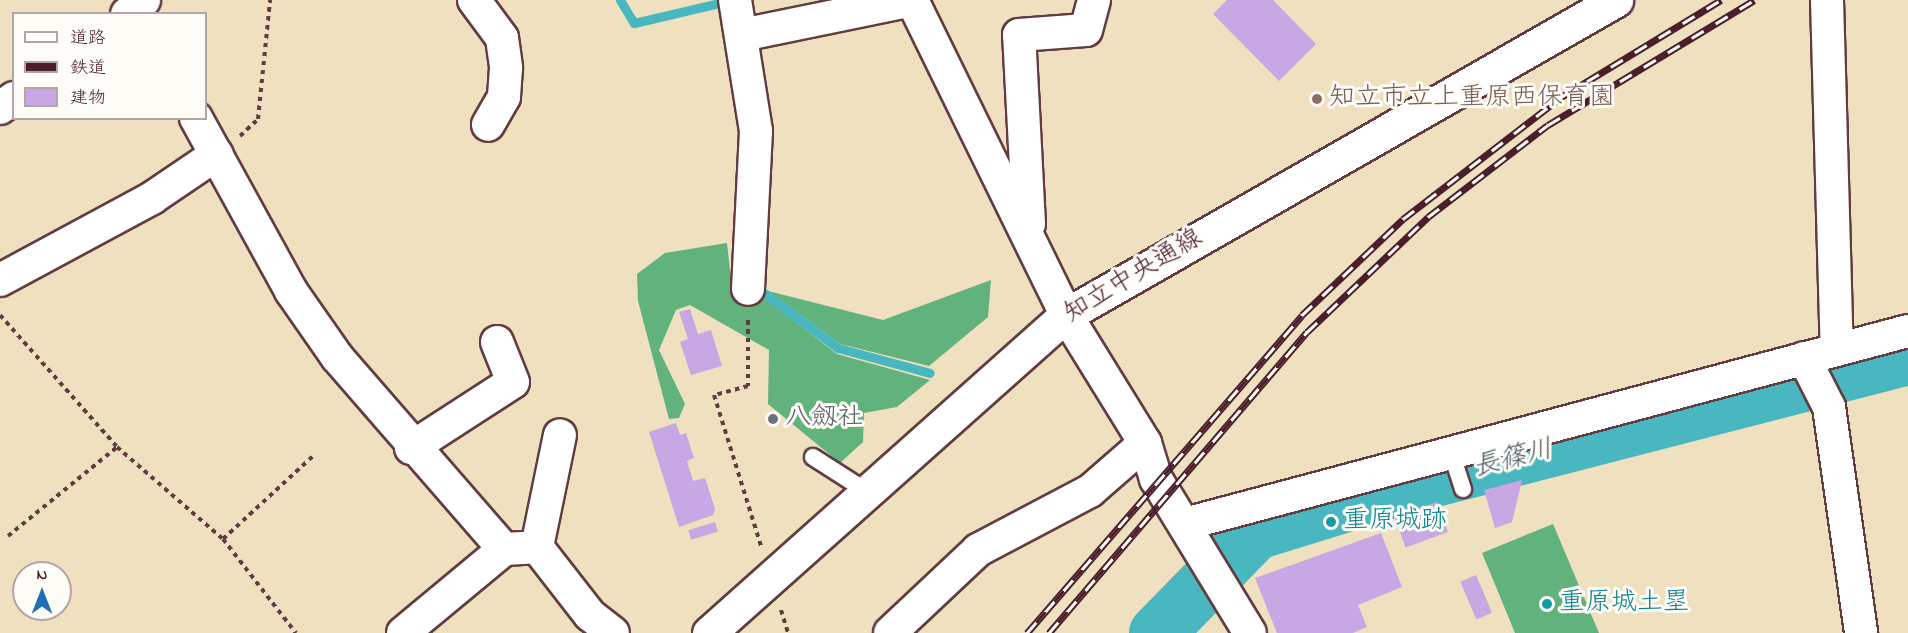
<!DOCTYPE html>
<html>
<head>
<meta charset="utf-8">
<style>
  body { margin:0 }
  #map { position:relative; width:1908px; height:633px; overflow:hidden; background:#efe0c0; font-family:"Indie Flower","Klee One",sans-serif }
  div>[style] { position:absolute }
  .forest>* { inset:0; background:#62b27d }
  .stream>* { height:9px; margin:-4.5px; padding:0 4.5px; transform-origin:4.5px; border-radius:4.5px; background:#48b7bf }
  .river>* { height:56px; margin:-28px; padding:0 28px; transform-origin:28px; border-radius:28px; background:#48b7bf }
  .building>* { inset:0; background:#c7a7e4; transform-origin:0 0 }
  .path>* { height:4px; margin-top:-2px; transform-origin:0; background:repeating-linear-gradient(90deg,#633c41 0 4.5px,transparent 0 9px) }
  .roads { filter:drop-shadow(2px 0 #633c41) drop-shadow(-2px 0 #633c41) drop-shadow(0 2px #633c41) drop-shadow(0 -2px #633c41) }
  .service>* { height:16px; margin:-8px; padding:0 8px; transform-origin:8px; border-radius:8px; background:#fff }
  .minor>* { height:32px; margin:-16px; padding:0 16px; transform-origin:16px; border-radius:16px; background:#fff }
  .tertiary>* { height:33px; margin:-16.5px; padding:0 16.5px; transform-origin:16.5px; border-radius:16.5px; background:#fff }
  .rail>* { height:7px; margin-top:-3.5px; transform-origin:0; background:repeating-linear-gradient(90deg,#fdfcf7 0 14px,#4a1f2b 0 28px); box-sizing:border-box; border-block:2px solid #4a1f2b }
  .dots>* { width:16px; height:16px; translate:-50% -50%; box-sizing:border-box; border:3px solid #fdfcf7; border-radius:50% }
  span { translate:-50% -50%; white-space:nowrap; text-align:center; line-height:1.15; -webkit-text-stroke:6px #fdfcf7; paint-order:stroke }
  .education-label { font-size:26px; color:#785e54 }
  .left { translate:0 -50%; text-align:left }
  .street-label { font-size:26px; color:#4a1f2b }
  .worship-label { font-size:26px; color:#5b616d }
  .culture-label { font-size:26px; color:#0d838f }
  .water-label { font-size:27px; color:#495c66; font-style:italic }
  .legend { position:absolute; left:12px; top:12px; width:195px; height:108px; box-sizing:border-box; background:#fdfcf7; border:2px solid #b5a4a5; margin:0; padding:8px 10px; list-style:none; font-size:18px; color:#4a1f2b }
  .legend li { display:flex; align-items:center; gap:12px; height:30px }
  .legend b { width:30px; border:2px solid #b5a4a5 }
  .north { position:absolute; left:12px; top:561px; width:60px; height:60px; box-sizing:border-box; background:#fdfcf7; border:2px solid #b5a4a5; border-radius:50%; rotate:0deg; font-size:16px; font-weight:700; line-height:24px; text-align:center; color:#4a1f2b }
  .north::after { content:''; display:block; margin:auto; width:21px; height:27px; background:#1f6fb2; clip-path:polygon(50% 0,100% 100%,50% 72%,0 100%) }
</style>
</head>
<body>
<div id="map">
  <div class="forest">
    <i style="clip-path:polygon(727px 243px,733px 297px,761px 295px,837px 354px,930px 380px,897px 407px,864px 413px,863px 442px,840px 463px,768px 404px,769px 350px,690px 305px,676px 310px,659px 350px,685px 404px,679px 418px,669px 419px,638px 301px,637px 274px,665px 253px)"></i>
    <i style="clip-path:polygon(991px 280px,988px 317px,929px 366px,840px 344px,768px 291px,883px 320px)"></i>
    <i style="clip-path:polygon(1553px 524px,1599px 633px,1515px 633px,1482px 553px)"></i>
  </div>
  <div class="stream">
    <i style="left:620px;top:0;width:27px;rotate:59deg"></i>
    <i style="left:634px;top:23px;width:97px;rotate:-13.2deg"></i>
    <i style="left:755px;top:286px;width:104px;rotate:36.8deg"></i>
    <i style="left:838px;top:348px;width:95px;rotate:15.2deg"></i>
  </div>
  <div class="river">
    <i style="left:1157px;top:633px;width:141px;rotate:-45.6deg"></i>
    <i style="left:1256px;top:532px;width:142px;rotate:-17.2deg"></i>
    <i style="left:1392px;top:490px;width:533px;rotate:-14.45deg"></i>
  </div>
  <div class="building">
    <i style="clip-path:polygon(1227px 0,1273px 0,1316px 44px,1279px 81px,1213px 14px)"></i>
    <i style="clip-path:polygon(690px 309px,698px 334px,711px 330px,722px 366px,691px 375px,680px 342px,688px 339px,679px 312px)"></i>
    <i style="clip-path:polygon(676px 423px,680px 435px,686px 433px,694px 458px,687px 461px,693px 481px,705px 478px,715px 509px,713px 515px,679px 527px,649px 432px)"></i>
    <i style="clip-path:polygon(1522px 480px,1512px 522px,1495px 528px,1484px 490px)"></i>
    <i style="left:1437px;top:502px;width:32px;height:45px;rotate:70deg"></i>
    <i style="left:715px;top:522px;width:10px;height:28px;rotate:73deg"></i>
    <i style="clip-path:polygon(1381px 533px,1402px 587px,1358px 605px,1367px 627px,1353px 633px,1277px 633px,1255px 578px)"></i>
    <i style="left:1476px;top:575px;width:41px;height:17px;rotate:67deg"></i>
  </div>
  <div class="path">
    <i style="left:240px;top:136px;width:25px;rotate:-43deg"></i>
    <i style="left:258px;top:119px;width:120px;rotate:-84.2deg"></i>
    <i style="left:0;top:315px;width:176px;rotate:48.4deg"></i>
    <i style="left:117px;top:447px;width:140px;rotate:41deg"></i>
    <i style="left:223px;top:539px;width:119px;rotate:52.2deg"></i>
    <i style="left:748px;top:320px;width:66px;rotate:90deg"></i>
    <i style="left:748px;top:386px;width:35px;rotate:165deg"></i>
    <i style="left:714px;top:395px;width:158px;rotate:72.7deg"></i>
    <i style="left:8px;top:536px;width:141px;rotate:-39.2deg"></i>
    <i style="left:223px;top:539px;width:124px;rotate:-42.7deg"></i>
    <i style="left:781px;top:610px;width:24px;rotate:73deg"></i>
  </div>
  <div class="roads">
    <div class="service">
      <i style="left:1451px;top:452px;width:39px;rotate:72deg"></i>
      <i style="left:813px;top:457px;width:63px;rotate:32.7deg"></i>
    </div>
    <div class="minor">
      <i style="left:474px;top:0;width:47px;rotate:53.6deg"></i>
      <i style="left:502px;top:38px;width:30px;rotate:82deg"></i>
      <i style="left:506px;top:68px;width:29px;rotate:94deg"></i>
      <i style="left:504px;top:97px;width:32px;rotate:120deg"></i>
      <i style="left:735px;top:0;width:133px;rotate:80.9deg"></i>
      <i style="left:756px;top:131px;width:158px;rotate:92.9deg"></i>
      <i style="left:912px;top:0;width:351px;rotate:63.9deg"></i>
      <i style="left:1066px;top:315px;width:150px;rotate:58.3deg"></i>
      <i style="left:1145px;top:443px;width:38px;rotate:73deg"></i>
      <i style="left:1156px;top:479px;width:180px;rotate:58.6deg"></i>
      <i style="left:1827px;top:0;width:349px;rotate:88.4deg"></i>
      <i style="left:127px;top:14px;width:22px;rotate:-39deg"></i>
      <i style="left:742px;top:35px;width:175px;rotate:-11.6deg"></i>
      <i style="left:0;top:108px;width:17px;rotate:-36deg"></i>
      <i style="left:196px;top:118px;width:197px;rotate:61.2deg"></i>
      <i style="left:291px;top:291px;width:80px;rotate:55.1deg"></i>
      <i style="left:337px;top:357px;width:254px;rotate:49deg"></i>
      <i style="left:1029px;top:224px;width:189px;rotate:-93deg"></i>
      <i style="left:1019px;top:35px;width:67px;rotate:-4.3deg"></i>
      <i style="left:1086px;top:30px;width:31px;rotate:-75deg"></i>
      <i style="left:0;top:280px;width:173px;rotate:-28.3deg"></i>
      <i style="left:152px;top:198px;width:78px;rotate:-34.1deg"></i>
      <i style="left:1804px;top:358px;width:55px;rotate:63deg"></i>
      <i style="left:1829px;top:407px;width:228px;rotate:81.9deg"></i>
      <i style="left:411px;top:448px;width:121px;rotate:-32.9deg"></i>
      <i style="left:513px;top:382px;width:43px;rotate:-111.8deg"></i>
      <i style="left:1185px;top:524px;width:748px;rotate:-14.95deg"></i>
      <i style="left:537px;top:547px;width:114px;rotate:-78.4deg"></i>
      <i style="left:403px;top:633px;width:131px;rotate:-39.7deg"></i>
      <i style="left:504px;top:549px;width:33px;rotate:-3deg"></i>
      <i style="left:537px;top:547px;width:86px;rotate:52.1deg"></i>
      <i style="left:590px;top:615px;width:29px;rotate:38deg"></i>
      <i style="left:890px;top:633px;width:121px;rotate:-43.3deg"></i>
      <i style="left:978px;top:550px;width:127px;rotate:-27.8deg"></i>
      <i style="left:1090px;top:491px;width:73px;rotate:-41.1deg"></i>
    </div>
    <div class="tertiary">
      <i style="left:709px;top:633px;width:478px;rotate:-41.7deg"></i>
      <i style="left:1066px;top:315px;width:634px;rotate:-29.8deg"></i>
    </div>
  </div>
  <div class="rail">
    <i style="left:1027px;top:633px;width:420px;rotate:-49.1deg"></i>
    <i style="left:1302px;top:315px;width:139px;rotate:-43.5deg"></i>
    <i style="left:1403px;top:219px;width:202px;rotate:-37.6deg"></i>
    <i style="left:1563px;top:96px;width:185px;rotate:-31.3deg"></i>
    <i style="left:1049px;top:633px;width:396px;rotate:-49.4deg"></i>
    <i style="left:1307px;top:332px;width:167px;rotate:-43.5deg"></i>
    <i style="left:1428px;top:217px;width:151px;rotate:-37.5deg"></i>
    <i style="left:1548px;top:125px;width:241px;rotate:-31.2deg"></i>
  </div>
  <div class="dots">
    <i style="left:1317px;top:99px;background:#8d6e63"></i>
    <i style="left:773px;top:419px;background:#6b7280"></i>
    <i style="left:1331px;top:522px;background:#0f9aa8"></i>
    <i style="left:1547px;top:604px;background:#0f9aa8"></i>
  </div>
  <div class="education-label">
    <span class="left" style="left:1329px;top:99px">知立市立上重原西保育園</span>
  </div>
  <div class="street-label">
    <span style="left:1134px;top:277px;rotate:-31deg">知立中央通線</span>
  </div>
  <div class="worship-label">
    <span class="left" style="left:785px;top:419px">八劔社</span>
  </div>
  <div class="culture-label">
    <span class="left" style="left:1343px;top:522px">重原城跡</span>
    <span class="left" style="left:1559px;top:604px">重原城土塁</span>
  </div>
  <div class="water-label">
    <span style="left:1513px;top:459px;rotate:-14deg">長篠川</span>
  </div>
  <ul class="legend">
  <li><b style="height:8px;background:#fff"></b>道路</li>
  <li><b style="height:8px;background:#4a1f2b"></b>鉄道</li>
  <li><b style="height:16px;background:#c7a7e4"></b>建物</li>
  </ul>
  <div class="north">N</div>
</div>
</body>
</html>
